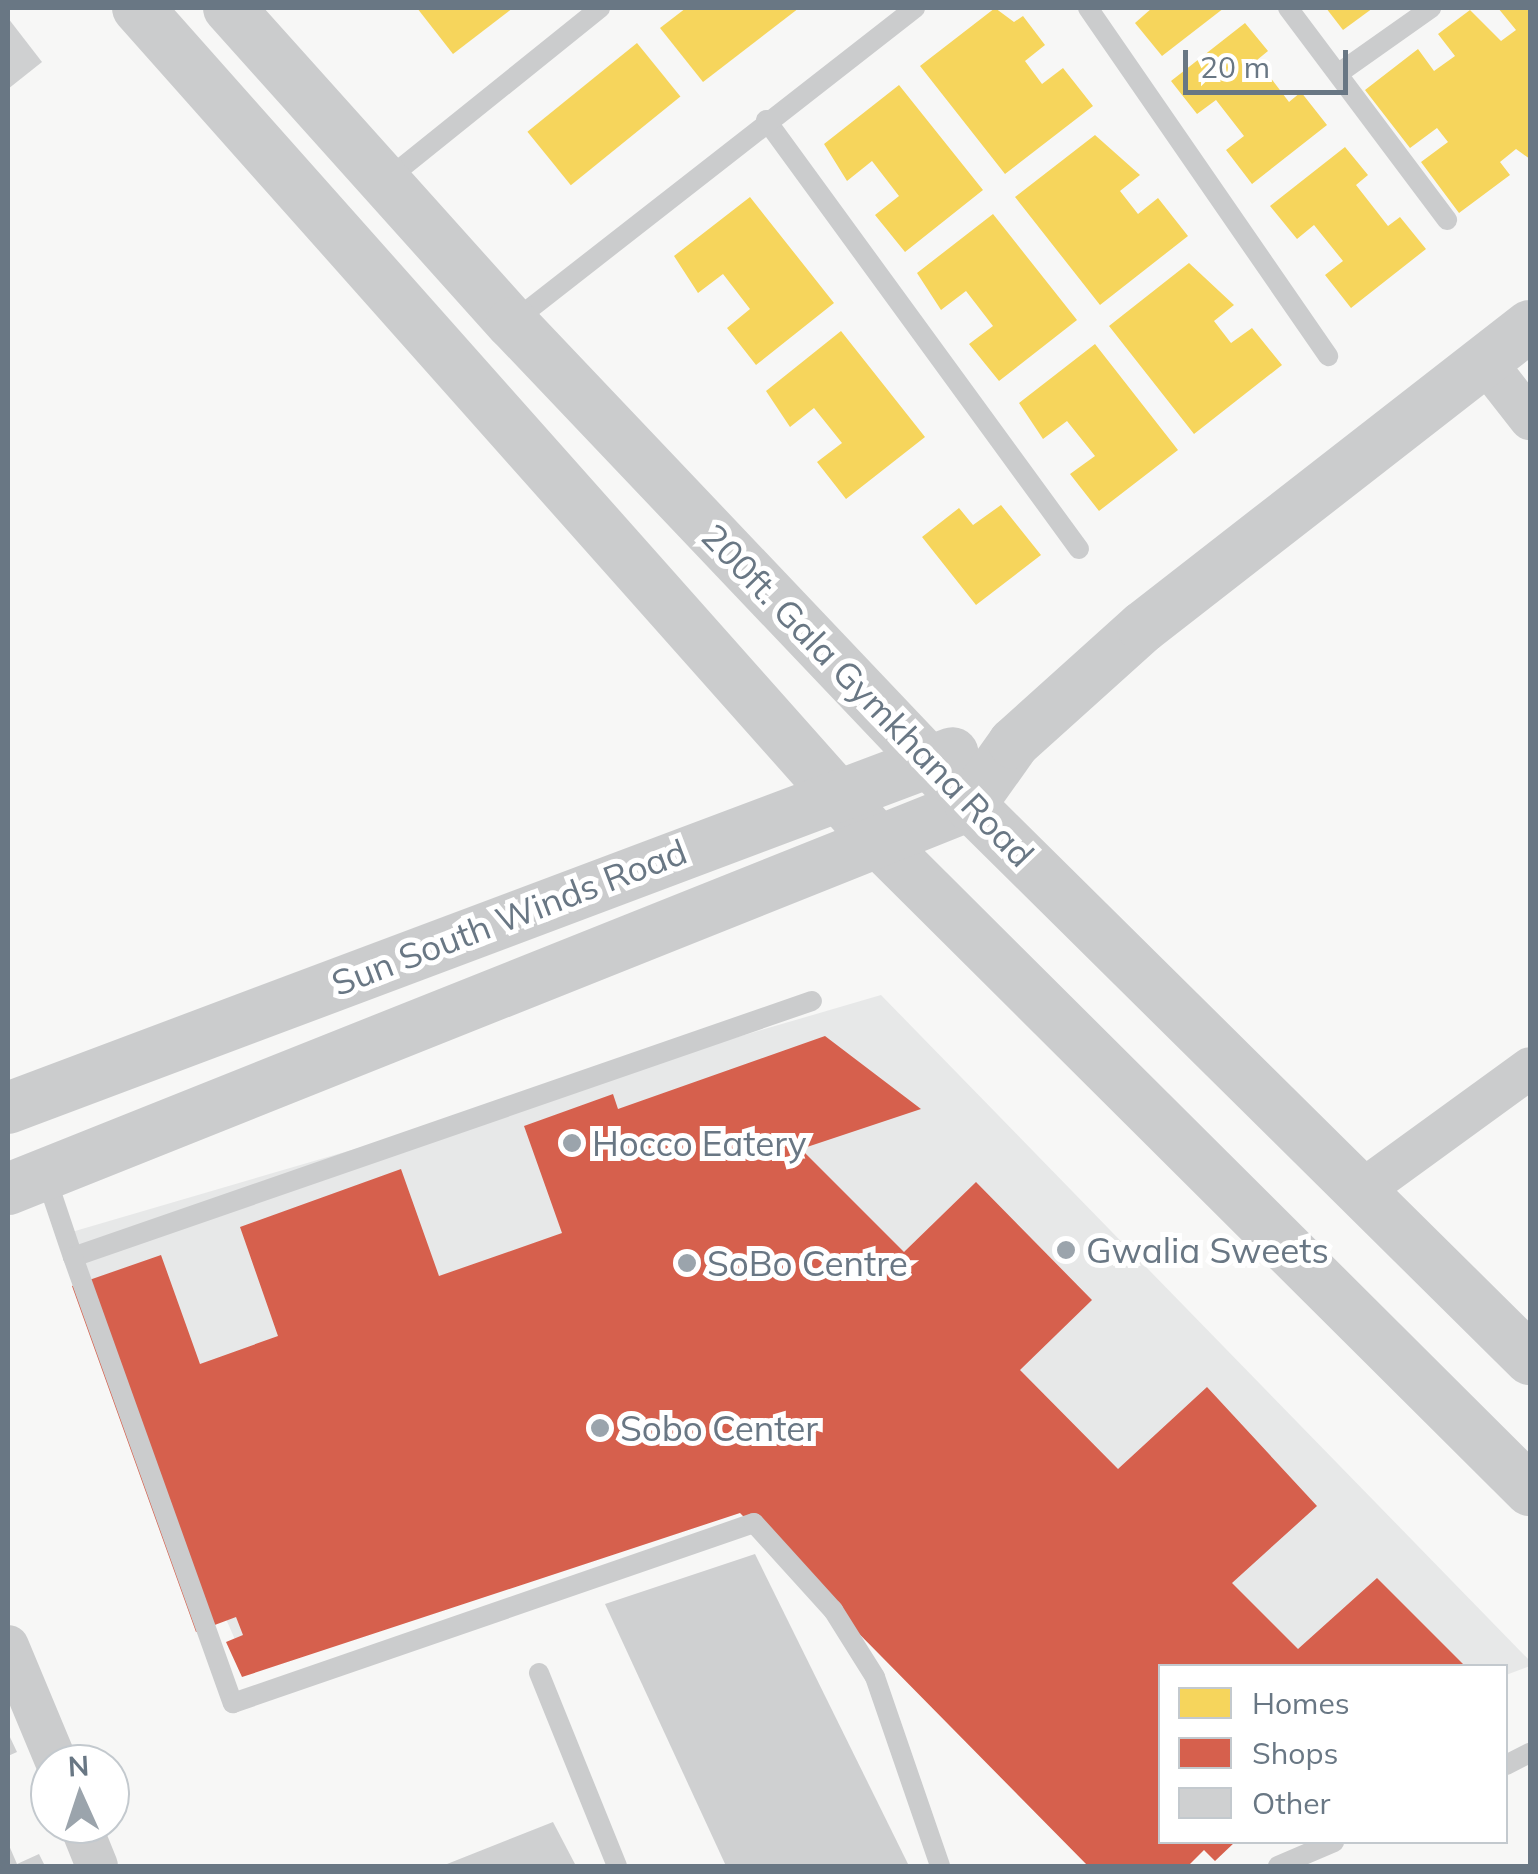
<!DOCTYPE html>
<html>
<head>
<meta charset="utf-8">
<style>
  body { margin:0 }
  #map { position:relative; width:1538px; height:1874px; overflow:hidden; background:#f7f7f6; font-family:Mulish,sans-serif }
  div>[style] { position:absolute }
  .built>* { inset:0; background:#e7e8e8 }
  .homes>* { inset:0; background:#f6d55c; transform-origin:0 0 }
  .shops>* { inset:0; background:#d6604d }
  .building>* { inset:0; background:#cfd0d1 }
  .service>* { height:20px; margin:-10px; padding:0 10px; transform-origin:10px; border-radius:10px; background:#cbcccd }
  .minor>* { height:42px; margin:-21px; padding:0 21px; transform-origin:21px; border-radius:21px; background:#cbcccd }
  .tertiary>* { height:52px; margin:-26px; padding:0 26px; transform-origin:26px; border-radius:26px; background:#cbcccd }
  .dots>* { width:28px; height:28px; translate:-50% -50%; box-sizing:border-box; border:5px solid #fff; border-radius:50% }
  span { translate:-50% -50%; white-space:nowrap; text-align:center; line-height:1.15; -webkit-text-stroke:10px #fff; paint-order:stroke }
  .street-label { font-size:35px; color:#697784 }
  .poi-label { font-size:35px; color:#697784 }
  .left { translate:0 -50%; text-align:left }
  .frame { position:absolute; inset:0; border:10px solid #697784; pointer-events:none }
  .legend { position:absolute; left:1158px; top:1664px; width:350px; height:180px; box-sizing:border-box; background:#fff; border:2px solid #c3c9ce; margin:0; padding:12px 18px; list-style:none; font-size:30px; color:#697784 }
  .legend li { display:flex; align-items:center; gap:20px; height:50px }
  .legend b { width:50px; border:2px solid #c3c9ce }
  .north { position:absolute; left:30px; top:1744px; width:100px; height:100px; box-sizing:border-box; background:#fff; border:2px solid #c3c9ce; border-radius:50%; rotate:357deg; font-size:28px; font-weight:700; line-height:40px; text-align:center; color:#697784 }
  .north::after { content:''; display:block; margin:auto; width:35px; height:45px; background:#9ba4ac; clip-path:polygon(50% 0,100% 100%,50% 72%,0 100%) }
  .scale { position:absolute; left:1183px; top:50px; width:165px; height:45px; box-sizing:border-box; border:5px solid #697784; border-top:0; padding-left:12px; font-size:30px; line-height:35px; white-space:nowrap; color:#697784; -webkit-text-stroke:8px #fff; paint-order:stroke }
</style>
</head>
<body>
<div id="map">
  <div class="built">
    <i style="clip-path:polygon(881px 995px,1530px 1661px,1530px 1666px,1506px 1675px,1506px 1666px,1160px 1666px,1160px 1800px,1097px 1823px,771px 1479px,244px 1660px,58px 1236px)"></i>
  </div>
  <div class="homes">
    <i style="clip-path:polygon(417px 8px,513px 8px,453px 54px)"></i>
    <i style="clip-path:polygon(686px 8px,799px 8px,703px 82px,660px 28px)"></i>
    <i style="clip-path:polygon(995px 8px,1014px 22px,1023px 16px,1045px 45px,1025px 61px,1042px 84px,1063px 68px,1093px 106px,1005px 174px,920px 66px)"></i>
    <i style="clip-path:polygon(1152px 8px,1224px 8px,1162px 56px,1135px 23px)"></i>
    <i style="clip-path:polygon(1326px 8px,1373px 8px,1343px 30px)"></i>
    <i style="clip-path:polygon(1498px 8px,1530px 8px,1530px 159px,1516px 149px,1500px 162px,1510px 175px,1459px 213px,1421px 162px,1448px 142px,1437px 128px,1410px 148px,1365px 90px,1418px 49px,1434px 71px,1455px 56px,1438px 34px,1470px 10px,1501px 41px,1516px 30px)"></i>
    <i style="clip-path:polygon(1245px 23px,1268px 51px,1257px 60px,1289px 102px,1301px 92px,1327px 125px,1252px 184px,1226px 150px,1244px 136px,1216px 100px,1197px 114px,1171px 81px)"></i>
    <i style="left:637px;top:43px;width:69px;height:141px;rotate:51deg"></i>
    <i style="clip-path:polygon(899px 85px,983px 190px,905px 252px,875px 215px,899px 196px,872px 161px,847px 181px,824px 144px)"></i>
    <i style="clip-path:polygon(1095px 135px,1140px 175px,1120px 191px,1138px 214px,1158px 198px,1188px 236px,1100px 305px,1015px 197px)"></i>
    <i style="clip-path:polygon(1345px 147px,1368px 175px,1356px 185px,1388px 226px,1400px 217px,1426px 249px,1351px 308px,1325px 275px,1343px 261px,1314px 225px,1297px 239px,1270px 206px)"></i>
    <i style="clip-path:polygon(750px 197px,834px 303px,756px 365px,727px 328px,750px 309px,723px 274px,698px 293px,674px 256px)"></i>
    <i style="clip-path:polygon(993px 214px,1077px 320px,999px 381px,969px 344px,993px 326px,966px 291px,941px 310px,917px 273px)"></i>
    <i style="clip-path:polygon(1189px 263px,1234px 305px,1214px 321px,1231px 343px,1252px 328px,1282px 365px,1194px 434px,1109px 326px)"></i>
    <i style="clip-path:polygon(841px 331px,925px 437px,846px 499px,817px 462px,842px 443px,814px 408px,790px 427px,766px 391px)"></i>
    <i style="clip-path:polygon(1095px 344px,1178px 450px,1099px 511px,1070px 474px,1095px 456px,1067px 421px,1043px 439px,1019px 403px)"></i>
    <i style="clip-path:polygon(1001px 505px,1041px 555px,976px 605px,922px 537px,959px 508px,973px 525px)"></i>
  </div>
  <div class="shops">
    <i style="clip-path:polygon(825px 1036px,921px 1109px,801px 1149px,904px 1252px,976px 1182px,1092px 1300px,1020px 1370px,1118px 1469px,1207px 1387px,1317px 1506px,1232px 1583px,1298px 1649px,1377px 1578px,1465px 1666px,1160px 1666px,1160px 1842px,1235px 1842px,1215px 1861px,1204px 1850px,1188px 1866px,1088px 1866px,740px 1513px,242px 1677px,226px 1642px,243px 1635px,236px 1617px,196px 1632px,72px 1286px,161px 1255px,200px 1364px,278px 1336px,240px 1227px,401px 1169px,439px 1276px,562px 1233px,524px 1126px,613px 1094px,618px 1109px)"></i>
  </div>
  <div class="building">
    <i style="clip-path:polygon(8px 18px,42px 62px,8px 89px)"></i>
    <i style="clip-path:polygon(755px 1554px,909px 1866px,726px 1866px,605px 1604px)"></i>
    <i style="clip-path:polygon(8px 1733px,17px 1752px,8px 1756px)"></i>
    <i style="clip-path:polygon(553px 1822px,576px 1866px,442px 1866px)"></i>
    <i style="clip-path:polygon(8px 1843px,17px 1864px,39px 1854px,45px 1866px,8px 1866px)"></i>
  </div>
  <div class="service">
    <i style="left:1088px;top:8px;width:423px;rotate:55.4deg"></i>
    <i style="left:1288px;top:8px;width:265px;rotate:53.1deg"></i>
    <i style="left:1339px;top:73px;width:113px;rotate:-35.2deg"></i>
    <i style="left:766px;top:120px;width:531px;rotate:53.89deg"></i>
    <i style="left:385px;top:181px;width:276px;rotate:-38.8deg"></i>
    <i style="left:514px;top:321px;width:509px;rotate:-37.97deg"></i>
    <i style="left:46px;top:1177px;width:84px;rotate:71.4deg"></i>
    <i style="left:73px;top:1257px;width:782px;rotate:-19.11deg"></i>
    <i style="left:73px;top:1257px;width:474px;rotate:70.3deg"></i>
    <i style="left:233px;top:1703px;width:551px;rotate:-19.06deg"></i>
    <i style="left:754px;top:1523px;width:118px;rotate:47.8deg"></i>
    <i style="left:833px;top:1610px;width:79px;rotate:57.9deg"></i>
    <i style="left:875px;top:1677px;width:200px;rotate:71deg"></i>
    <i style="left:539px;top:1673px;width:208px;rotate:68deg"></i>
    <i style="left:1506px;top:1765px;width:27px;rotate:-27deg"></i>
    <i style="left:1278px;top:1866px;width:61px;rotate:-23.2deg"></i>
  </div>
  <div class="minor">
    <i style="left:1487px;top:364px;width:70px;rotate:52deg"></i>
    <i style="left:1361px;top:1191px;width:209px;rotate:-36deg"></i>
    <i style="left:8px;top:1646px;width:128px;rotate:67.4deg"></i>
    <i style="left:80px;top:1824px;width:45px;rotate:68deg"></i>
  </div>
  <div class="tertiary">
    <i style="left:138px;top:8px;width:1118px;rotate:48.37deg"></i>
    <i style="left:881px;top:844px;width:916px;rotate:44.87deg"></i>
    <i style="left:229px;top:8px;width:423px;rotate:48.1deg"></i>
    <i style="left:512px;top:323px;width:665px;rotate:46.46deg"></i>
    <i style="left:970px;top:805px;width:788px;rotate:44.69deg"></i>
    <i style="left:8px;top:1108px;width:1009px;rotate:-20.59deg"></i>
    <i style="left:8px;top:1189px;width:1036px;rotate:-21.76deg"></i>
    <i style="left:970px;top:805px;width:76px;rotate:-54.6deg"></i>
    <i style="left:1014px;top:743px;width:173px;rotate:-42deg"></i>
    <i style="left:1143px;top:627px;width:490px;rotate:-37.9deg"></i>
  </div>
  <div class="dots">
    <i style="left:572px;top:1143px;background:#9ba4ac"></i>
    <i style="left:1066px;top:1250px;background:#9ba4ac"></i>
    <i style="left:687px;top:1263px;background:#9ba4ac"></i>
    <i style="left:600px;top:1428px;background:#9ba4ac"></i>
  </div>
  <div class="street-label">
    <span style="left:868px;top:695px;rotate:46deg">200ft. Gala Gymkhana Road</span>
    <span style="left:509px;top:917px;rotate:-21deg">Sun South Winds Road</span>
  </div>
  <div class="poi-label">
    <span class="left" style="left:592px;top:1143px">Hocco Eatery</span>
    <span class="left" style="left:1086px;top:1250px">Gwalia Sweets</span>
    <span class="left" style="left:707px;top:1263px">SoBo Centre</span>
    <span class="left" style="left:620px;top:1428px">Sobo Center</span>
  </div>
  <div class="frame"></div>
  <ul class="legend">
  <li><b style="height:28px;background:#f6d55c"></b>Homes</li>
  <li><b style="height:28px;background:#d6604d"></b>Shops</li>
  <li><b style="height:28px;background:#cfd0d1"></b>Other</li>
  </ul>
  <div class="north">N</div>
  <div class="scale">20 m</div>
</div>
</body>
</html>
